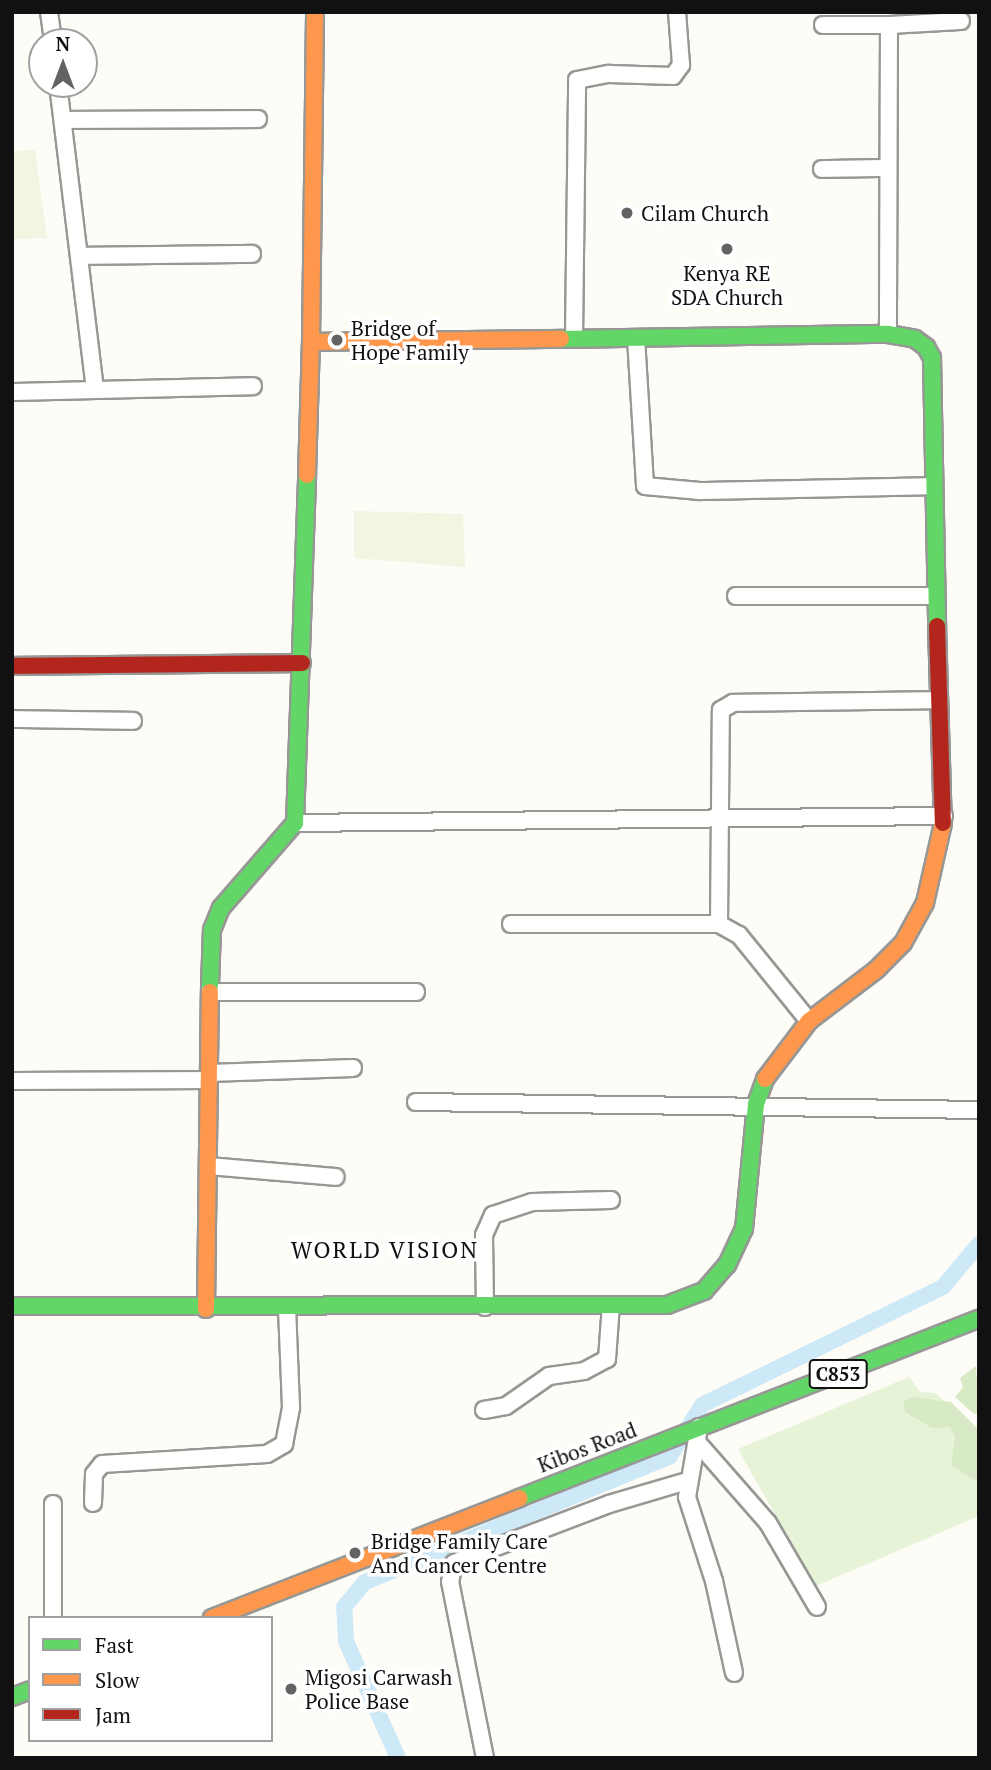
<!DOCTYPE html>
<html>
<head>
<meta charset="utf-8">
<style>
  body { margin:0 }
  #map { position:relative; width:991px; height:1770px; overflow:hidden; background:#fdfcf7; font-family:"PT Serif",serif }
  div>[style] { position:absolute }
  .green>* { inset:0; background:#e7f3d7 }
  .forest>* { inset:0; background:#d8eac5 }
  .pitch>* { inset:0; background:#f0f6e1 }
  .canal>* { height:16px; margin:-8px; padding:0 8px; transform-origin:8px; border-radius:8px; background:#cde8f7 }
  .roads { filter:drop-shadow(2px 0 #979795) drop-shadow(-2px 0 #979795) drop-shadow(0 2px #979795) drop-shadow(0 -2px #979795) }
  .street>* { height:16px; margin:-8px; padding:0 8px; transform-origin:8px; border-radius:8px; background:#fffffe }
  .fast>* { height:16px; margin:-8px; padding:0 8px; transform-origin:8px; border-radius:8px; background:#63d668 }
  .slow>* { height:16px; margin:-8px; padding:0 8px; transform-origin:8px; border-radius:8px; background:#ff974d }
  .jam>* { height:16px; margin:-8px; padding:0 8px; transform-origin:8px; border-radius:8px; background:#b3261e }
  .dots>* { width:19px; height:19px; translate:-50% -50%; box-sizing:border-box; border:4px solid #fff; border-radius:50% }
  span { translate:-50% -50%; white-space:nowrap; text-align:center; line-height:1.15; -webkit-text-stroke:7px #fff; paint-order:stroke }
  .shield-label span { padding:2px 5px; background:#fff; border:2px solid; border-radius:5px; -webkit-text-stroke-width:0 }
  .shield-label { font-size:19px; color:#111; font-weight:700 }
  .poi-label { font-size:21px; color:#111 }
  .left { translate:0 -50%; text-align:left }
  .street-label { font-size:21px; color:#111 }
  .neighbourhood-label { font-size:23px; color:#111; letter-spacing:2px }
  .frame { position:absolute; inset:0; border:14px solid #111; pointer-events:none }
  .legend { position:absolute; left:28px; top:1616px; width:245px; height:126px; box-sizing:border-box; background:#fff; border:2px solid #a0a0a0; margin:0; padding:9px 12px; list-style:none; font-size:21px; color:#111 }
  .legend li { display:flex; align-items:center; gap:14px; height:35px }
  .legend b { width:35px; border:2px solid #a0a0a0 }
  .north { position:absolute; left:28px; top:28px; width:70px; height:70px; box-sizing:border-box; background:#fff; border:2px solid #a0a0a0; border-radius:50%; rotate:0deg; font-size:19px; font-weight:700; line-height:28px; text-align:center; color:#111 }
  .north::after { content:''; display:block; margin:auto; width:24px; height:32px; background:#646362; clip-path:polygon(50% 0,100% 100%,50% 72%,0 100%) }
</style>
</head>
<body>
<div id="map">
  <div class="green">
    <i style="clip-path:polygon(909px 1377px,920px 1392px,935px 1393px,948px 1404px,979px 1449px,979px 1516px,816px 1586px,738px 1449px)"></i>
  </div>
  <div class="forest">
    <i style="clip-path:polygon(976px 1366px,979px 1413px,974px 1414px,955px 1397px,963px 1387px,960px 1378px)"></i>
    <i style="clip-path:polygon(913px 1397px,951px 1402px,979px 1430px,979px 1483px,951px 1465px,955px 1437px,950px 1427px,932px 1428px,905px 1412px,903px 1402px)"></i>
  </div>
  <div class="pitch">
    <i style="clip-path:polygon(35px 150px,47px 238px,12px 239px,12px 151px)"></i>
    <i style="clip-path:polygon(354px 511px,463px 514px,465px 567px,354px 558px)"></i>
  </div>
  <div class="canal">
    <i style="left:398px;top:1758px;width:128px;rotate:-114deg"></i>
    <i style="left:346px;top:1641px;width:34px;rotate:-93deg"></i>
    <i style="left:344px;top:1607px;width:33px;rotate:-50deg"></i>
    <i style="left:365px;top:1582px;width:330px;rotate:-22.4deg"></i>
    <i style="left:670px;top:1456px;width:60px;rotate:-57.9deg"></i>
    <i style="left:702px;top:1405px;width:268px;rotate:-26.1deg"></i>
    <i style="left:943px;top:1287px;width:56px;rotate:-50.1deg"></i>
  </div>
  <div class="roads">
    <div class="street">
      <i style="left:49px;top:12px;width:30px;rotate:82deg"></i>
      <i style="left:823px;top:25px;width:66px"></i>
      <i style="left:889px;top:25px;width:309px;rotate:90.2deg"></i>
      <i style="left:889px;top:25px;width:72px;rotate:-3.2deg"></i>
      <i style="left:58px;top:84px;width:308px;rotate:83.1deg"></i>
      <i style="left:63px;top:120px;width:195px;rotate:-0.3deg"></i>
      <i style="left:822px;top:169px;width:66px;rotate:-0.9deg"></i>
      <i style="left:81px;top:256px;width:171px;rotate:-0.7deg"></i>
      <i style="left:574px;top:338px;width:258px;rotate:-89.3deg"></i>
      <i style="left:577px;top:80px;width:33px;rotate:-11deg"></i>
      <i style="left:609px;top:74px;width:64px;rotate:1.8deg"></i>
      <i style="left:673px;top:76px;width:14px;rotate:-54deg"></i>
      <i style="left:681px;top:65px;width:53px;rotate:-94.3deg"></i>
      <i style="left:636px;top:338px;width:148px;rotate:86.5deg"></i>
      <i style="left:645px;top:486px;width:55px;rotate:5.2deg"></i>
      <i style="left:700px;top:491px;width:231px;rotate:-1.2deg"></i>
      <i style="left:12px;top:392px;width:241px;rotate:-1.4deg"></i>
      <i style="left:736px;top:596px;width:199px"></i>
      <i style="left:12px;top:719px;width:121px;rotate:0.9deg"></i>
      <i style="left:295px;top:823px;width:649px;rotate:-0.62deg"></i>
      <i style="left:511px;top:924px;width:208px"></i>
      <i style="left:719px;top:924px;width:23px;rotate:29deg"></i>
      <i style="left:739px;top:935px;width:111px;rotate:50.9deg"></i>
      <i style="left:719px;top:924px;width:214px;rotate:-89.5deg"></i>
      <i style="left:721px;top:710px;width:14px;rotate:-30deg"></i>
      <i style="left:733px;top:703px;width:206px;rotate:-0.8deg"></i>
      <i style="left:210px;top:986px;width:6px;rotate:90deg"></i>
      <i style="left:210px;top:992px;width:206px"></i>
      <i style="left:209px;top:1073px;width:144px;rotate:-2deg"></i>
      <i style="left:12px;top:1081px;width:197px;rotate:-0.3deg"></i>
      <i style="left:416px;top:1102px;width:563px;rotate:0.81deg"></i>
      <i style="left:208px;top:1166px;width:128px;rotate:4.9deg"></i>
      <i style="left:485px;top:1307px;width:72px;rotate:-90.8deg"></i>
      <i style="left:484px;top:1235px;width:22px;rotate:-66deg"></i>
      <i style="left:493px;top:1215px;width:41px;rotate:-18.4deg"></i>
      <i style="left:532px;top:1202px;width:79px;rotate:-1.5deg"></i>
      <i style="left:484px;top:1410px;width:22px;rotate:-10deg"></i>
      <i style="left:506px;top:1406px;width:52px;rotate:-34.9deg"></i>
      <i style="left:549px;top:1376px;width:35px;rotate:-8deg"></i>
      <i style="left:584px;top:1371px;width:26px;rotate:-28deg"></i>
      <i style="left:607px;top:1359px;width:54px;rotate:-85.8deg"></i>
      <i style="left:699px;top:1427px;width:71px;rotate:99.7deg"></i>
      <i style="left:687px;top:1497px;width:88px;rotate:72.2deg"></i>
      <i style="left:714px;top:1581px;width:94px;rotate:77.7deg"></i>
      <i style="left:698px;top:1443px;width:106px;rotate:48.8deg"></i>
      <i style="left:768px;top:1523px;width:97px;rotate:59.7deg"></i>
      <i style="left:93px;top:1503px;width:29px;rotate:-88deg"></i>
      <i style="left:94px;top:1474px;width:13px;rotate:-51deg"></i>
      <i style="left:102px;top:1464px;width:165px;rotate:-3.5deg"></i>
      <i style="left:267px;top:1454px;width:20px;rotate:-30deg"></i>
      <i style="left:284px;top:1444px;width:38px;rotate:-79deg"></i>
      <i style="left:291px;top:1407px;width:98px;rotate:-92.3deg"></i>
      <i style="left:53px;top:1504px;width:114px;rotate:90deg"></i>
      <i style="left:485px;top:1758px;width:179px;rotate:-101.2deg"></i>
      <i style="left:450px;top:1582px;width:19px;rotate:-78deg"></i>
      <i style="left:454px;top:1563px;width:166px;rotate:-20.8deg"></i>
      <i style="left:609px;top:1504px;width:81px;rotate:-16.4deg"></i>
    </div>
    <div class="fast">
      <i style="left:561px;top:339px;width:327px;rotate:-0.9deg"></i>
      <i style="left:888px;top:334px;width:27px;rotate:10deg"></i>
      <i style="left:915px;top:339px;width:14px;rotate:36deg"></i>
      <i style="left:926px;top:347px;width:13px;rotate:61deg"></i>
      <i style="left:932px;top:358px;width:268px;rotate:88.9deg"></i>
      <i style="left:210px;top:986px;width:56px;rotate:-88deg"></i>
      <i style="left:212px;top:930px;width:24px;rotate:-68deg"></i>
      <i style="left:221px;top:908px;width:113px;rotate:-49deg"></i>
      <i style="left:295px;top:823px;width:348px;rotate:-88deg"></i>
      <i style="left:12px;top:1306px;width:655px;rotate:-0.09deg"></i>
      <i style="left:667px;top:1305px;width:40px;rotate:-21deg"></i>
      <i style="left:704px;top:1291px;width:35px;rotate:-49deg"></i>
      <i style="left:727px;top:1265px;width:40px;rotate:-65deg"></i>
      <i style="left:744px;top:1229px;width:126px;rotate:-84.5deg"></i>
      <i style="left:756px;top:1104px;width:27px;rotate:-70deg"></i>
      <i style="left:519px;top:1498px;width:494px;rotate:-21.3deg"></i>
      <i style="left:12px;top:1697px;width:19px;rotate:-21deg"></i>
    </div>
    <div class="slow">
      <i style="left:311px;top:342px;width:330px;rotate:-89.3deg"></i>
      <i style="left:307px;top:475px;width:133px;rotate:-88.3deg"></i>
      <i style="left:311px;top:342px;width:250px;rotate:-0.7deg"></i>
      <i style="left:765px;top:1079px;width:73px;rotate:-52.8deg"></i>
      <i style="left:809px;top:1021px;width:84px;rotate:-37.3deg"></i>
      <i style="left:876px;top:970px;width:38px;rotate:-45deg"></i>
      <i style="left:903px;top:943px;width:46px;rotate:-61.2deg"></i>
      <i style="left:925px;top:903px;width:82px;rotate:-77.3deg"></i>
      <i style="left:206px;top:1309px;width:317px;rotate:-89.3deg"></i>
      <i style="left:212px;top:1618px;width:330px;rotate:-21.3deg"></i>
    </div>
    <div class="jam">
      <i style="left:937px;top:626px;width:197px;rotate:88.3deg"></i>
      <i style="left:12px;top:666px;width:290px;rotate:-0.6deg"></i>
    </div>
  </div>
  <div class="dots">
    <i style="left:627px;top:213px;background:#646362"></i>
    <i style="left:727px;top:249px;background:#646362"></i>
    <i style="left:337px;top:340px;background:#646362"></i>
    <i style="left:355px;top:1553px;background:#646362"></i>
    <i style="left:291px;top:1689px;background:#646362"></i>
  </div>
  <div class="shield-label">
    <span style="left:838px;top:1374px">C853</span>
  </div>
  <div class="poi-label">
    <span class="left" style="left:641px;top:213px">Cilam Church</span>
    <span style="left:727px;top:285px">Kenya RE<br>SDA Church</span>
    <span class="left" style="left:351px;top:340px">Bridge of<br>Hope Family</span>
    <span class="left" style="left:371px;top:1553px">Bridge Family Care<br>And Cancer Centre</span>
    <span class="left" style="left:305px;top:1689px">Migosi Carwash<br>Police Base</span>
  </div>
  <div class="street-label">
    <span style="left:587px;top:1447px;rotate:-21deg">Kibos Road</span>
  </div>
  <div class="neighbourhood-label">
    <span style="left:385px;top:1250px">WORLD VISION</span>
  </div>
  <div class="frame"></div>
  <ul class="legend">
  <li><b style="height:9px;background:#63d668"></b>Fast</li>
  <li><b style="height:9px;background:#ff974d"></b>Slow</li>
  <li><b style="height:9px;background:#b3261e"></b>Jam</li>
  </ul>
  <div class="north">N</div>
</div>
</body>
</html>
